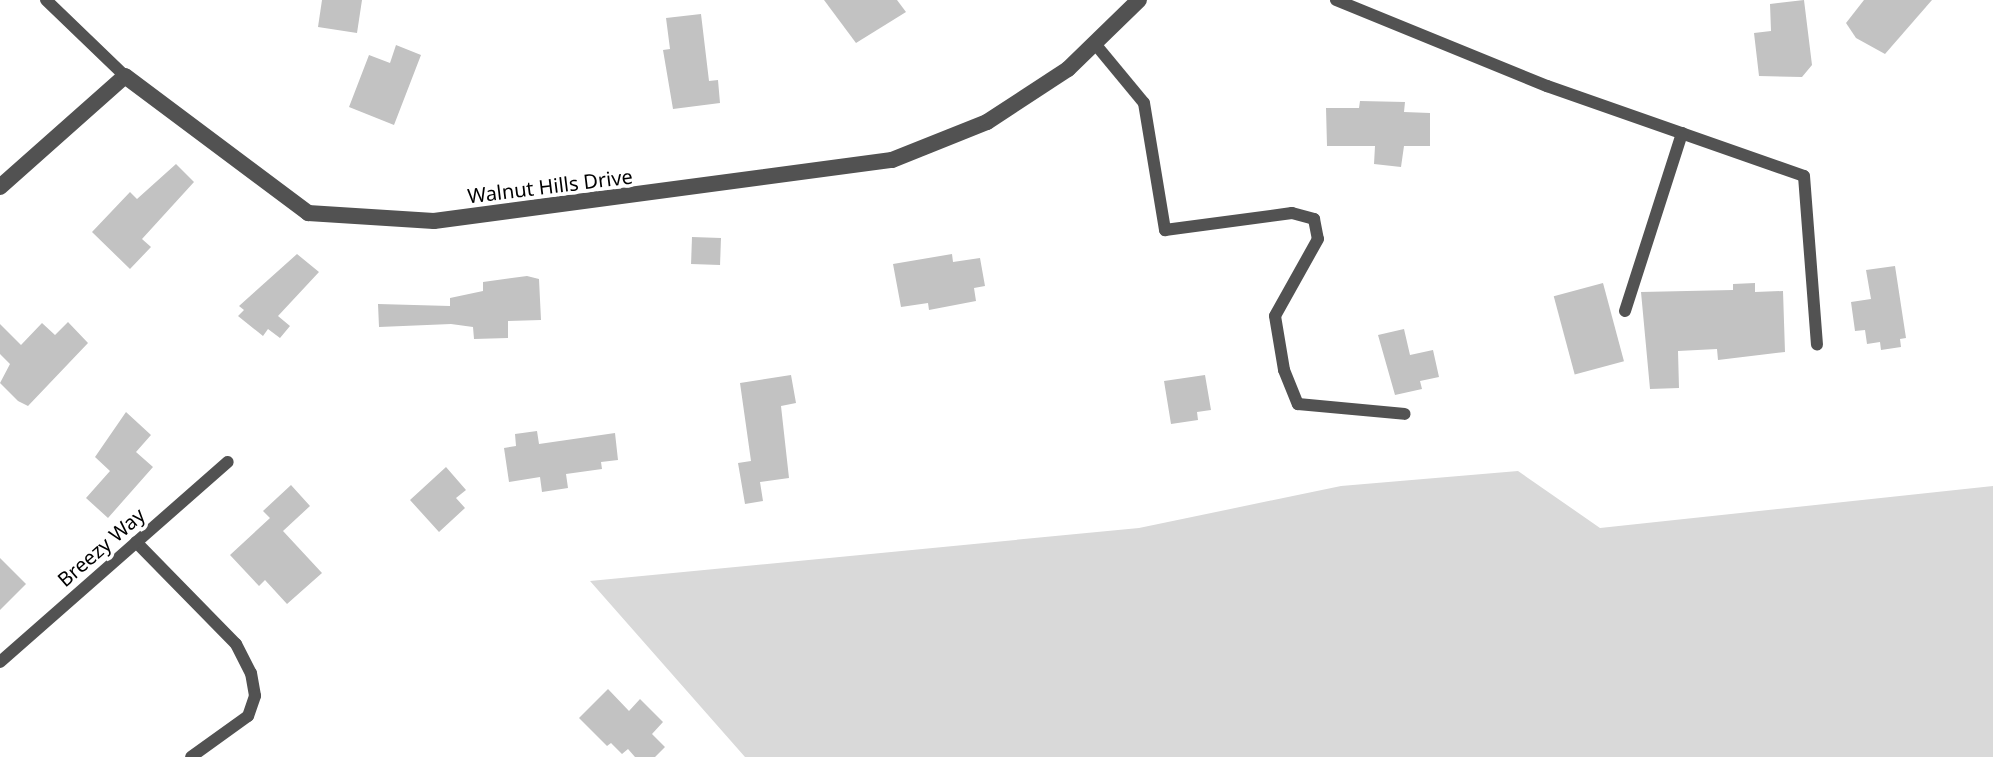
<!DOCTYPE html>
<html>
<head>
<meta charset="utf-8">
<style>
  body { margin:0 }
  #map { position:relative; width:1993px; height:757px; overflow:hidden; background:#fff; font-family:"Noto Sans",sans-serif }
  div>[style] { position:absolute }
  .green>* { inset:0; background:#d9d9d9 }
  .building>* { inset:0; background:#c2c2c2; transform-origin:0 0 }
  .service>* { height:12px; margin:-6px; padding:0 6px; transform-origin:6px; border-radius:6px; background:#525252 }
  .minor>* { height:16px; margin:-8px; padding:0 8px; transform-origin:8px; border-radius:8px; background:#525252 }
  span { translate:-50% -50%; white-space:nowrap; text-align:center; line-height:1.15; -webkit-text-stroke:7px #fff; paint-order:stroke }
  .street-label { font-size:20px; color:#000 }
</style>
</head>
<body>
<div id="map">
  <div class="green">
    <i style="clip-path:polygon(1518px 471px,1600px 528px,1993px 486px,1993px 757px,745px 757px,590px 581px,1139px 528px,1341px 486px)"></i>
  </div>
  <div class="building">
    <i style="clip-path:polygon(322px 0,362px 0,357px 33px,318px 27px)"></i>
    <i style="clip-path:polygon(824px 0,897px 0,906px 12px,856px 43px)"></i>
    <i style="clip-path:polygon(1804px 0,1812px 65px,1802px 77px,1759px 76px,1754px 33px,1771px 31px,1770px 4px)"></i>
    <i style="clip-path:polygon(1864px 0,1932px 0,1885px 54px,1856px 38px,1846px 23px)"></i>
    <i style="clip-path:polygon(701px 14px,709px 81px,718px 80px,720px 103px,673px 109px,663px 50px,670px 49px,666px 18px)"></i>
    <i style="clip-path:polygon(396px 45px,421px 55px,394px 125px,349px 107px,369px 55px,390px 63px)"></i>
    <i style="clip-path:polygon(1360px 101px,1405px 102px,1404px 112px,1430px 113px,1430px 146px,1404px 146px,1401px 167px,1374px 164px,1375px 146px,1327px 146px,1326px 108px,1359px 108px)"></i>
    <i style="clip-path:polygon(176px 164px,194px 182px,142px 239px,151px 247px,130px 269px,92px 232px,130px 192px,137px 199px)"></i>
    <i style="left:692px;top:237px;width:29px;height:27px;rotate:2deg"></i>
    <i style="clip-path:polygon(297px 254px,319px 272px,278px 316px,290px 326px,280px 338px,268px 329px,263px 336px,238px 316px,244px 310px,239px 306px)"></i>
    <i style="clip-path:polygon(952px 254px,953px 262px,980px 258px,985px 286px,974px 288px,976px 301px,929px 310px,928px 303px,901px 307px,893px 264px)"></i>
    <i style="clip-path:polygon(1895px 266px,1906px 338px,1900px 339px,1901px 347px,1881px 350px,1880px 342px,1867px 344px,1865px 330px,1855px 331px,1851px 302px,1871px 299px,1866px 270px)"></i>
    <i style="clip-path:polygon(527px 276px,539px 279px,541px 320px,508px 321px,508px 338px,474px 339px,473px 327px,451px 324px,379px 327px,378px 304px,450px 306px,450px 298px,483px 291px,483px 282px)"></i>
    <i style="left:1603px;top:283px;width:81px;height:51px;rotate:75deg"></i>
    <i style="clip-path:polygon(1755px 283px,1755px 292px,1783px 291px,1785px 352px,1718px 360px,1717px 349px,1678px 351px,1679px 388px,1650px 389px,1641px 292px,1733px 290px,1733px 284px)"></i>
    <i style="clip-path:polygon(68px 322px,88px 343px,28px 406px,18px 401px,0 383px,10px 364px,0 354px,0 324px,21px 345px,42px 323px,55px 335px)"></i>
    <i style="clip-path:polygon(1404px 329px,1410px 355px,1433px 350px,1439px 377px,1420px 381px,1422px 389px,1395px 395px,1378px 335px)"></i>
    <i style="clip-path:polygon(791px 375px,796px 403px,781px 406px,789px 478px,760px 482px,763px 501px,745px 504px,738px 463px,751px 461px,740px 383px)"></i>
    <i style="clip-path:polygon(1205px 375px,1211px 410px,1197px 412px,1198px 420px,1171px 424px,1164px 381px)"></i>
    <i style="clip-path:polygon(126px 412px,151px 435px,136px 452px,153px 467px,108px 518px,86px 498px,110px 471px,95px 457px)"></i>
    <i style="clip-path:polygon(537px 431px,539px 444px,615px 433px,618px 460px,601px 462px,602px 469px,566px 474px,568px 488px,542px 492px,540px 477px,509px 482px,504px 448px,516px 446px,515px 434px)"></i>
    <i style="clip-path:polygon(446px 467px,466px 490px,456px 498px,465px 508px,439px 532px,410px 500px)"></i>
    <i style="clip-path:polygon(291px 485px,310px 506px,283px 531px,322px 573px,287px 604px,265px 580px,259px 586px,230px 555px,270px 518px,263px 511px)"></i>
    <i style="clip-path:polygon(0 558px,26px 584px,0 610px)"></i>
    <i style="clip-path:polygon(608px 689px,629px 711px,640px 699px,663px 722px,652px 734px,665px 747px,655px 757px,635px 757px,628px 749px,622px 754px,611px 743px,607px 746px,579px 718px)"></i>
  </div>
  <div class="service">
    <i style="left:46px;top:0;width:110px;rotate:43.9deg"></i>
    <i style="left:1336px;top:0;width:228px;rotate:22.2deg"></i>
    <i style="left:1547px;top:86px;width:272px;rotate:19.3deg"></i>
    <i style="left:1804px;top:176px;width:169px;rotate:85.6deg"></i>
    <i style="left:1096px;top:45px;width:75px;rotate:50.4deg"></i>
    <i style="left:1144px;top:103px;width:129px;rotate:80.6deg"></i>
    <i style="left:1165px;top:230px;width:128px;rotate:-7.6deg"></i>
    <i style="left:1292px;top:213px;width:23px;rotate:15deg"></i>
    <i style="left:1314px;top:219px;width:20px;rotate:79deg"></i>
    <i style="left:1318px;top:239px;width:88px;rotate:119.2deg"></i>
    <i style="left:1275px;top:316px;width:55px;rotate:80.5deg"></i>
    <i style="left:1284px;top:370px;width:37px;rotate:68deg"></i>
    <i style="left:1298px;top:404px;width:107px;rotate:5.3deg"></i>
    <i style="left:1625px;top:311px;width:187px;rotate:-72.2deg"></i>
    <i style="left:136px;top:542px;width:143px;rotate:45.6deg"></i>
    <i style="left:236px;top:644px;width:33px;rotate:63deg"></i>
    <i style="left:251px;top:673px;width:23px;rotate:80deg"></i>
    <i style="left:255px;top:696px;width:21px;rotate:109deg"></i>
    <i style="left:248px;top:716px;width:70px;rotate:144.3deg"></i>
    <i style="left:0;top:662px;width:303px;rotate:-41.3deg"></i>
  </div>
  <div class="minor">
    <i style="left:0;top:187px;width:167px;rotate:-41.6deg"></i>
    <i style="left:125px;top:76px;width:229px;rotate:36.8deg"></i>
    <i style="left:308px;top:213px;width:126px;rotate:3.6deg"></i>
    <i style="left:434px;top:221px;width:462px;rotate:-7.6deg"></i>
    <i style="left:892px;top:160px;width:102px;rotate:-21.8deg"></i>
    <i style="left:987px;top:122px;width:97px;rotate:-33.2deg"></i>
    <i style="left:1068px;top:69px;width:99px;rotate:-44.2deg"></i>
  </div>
  <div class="street-label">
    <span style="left:550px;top:186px;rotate:-7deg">Walnut Hills Drive</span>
    <span style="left:101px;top:547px;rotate:-41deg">Breezy Way</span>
  </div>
</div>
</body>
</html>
